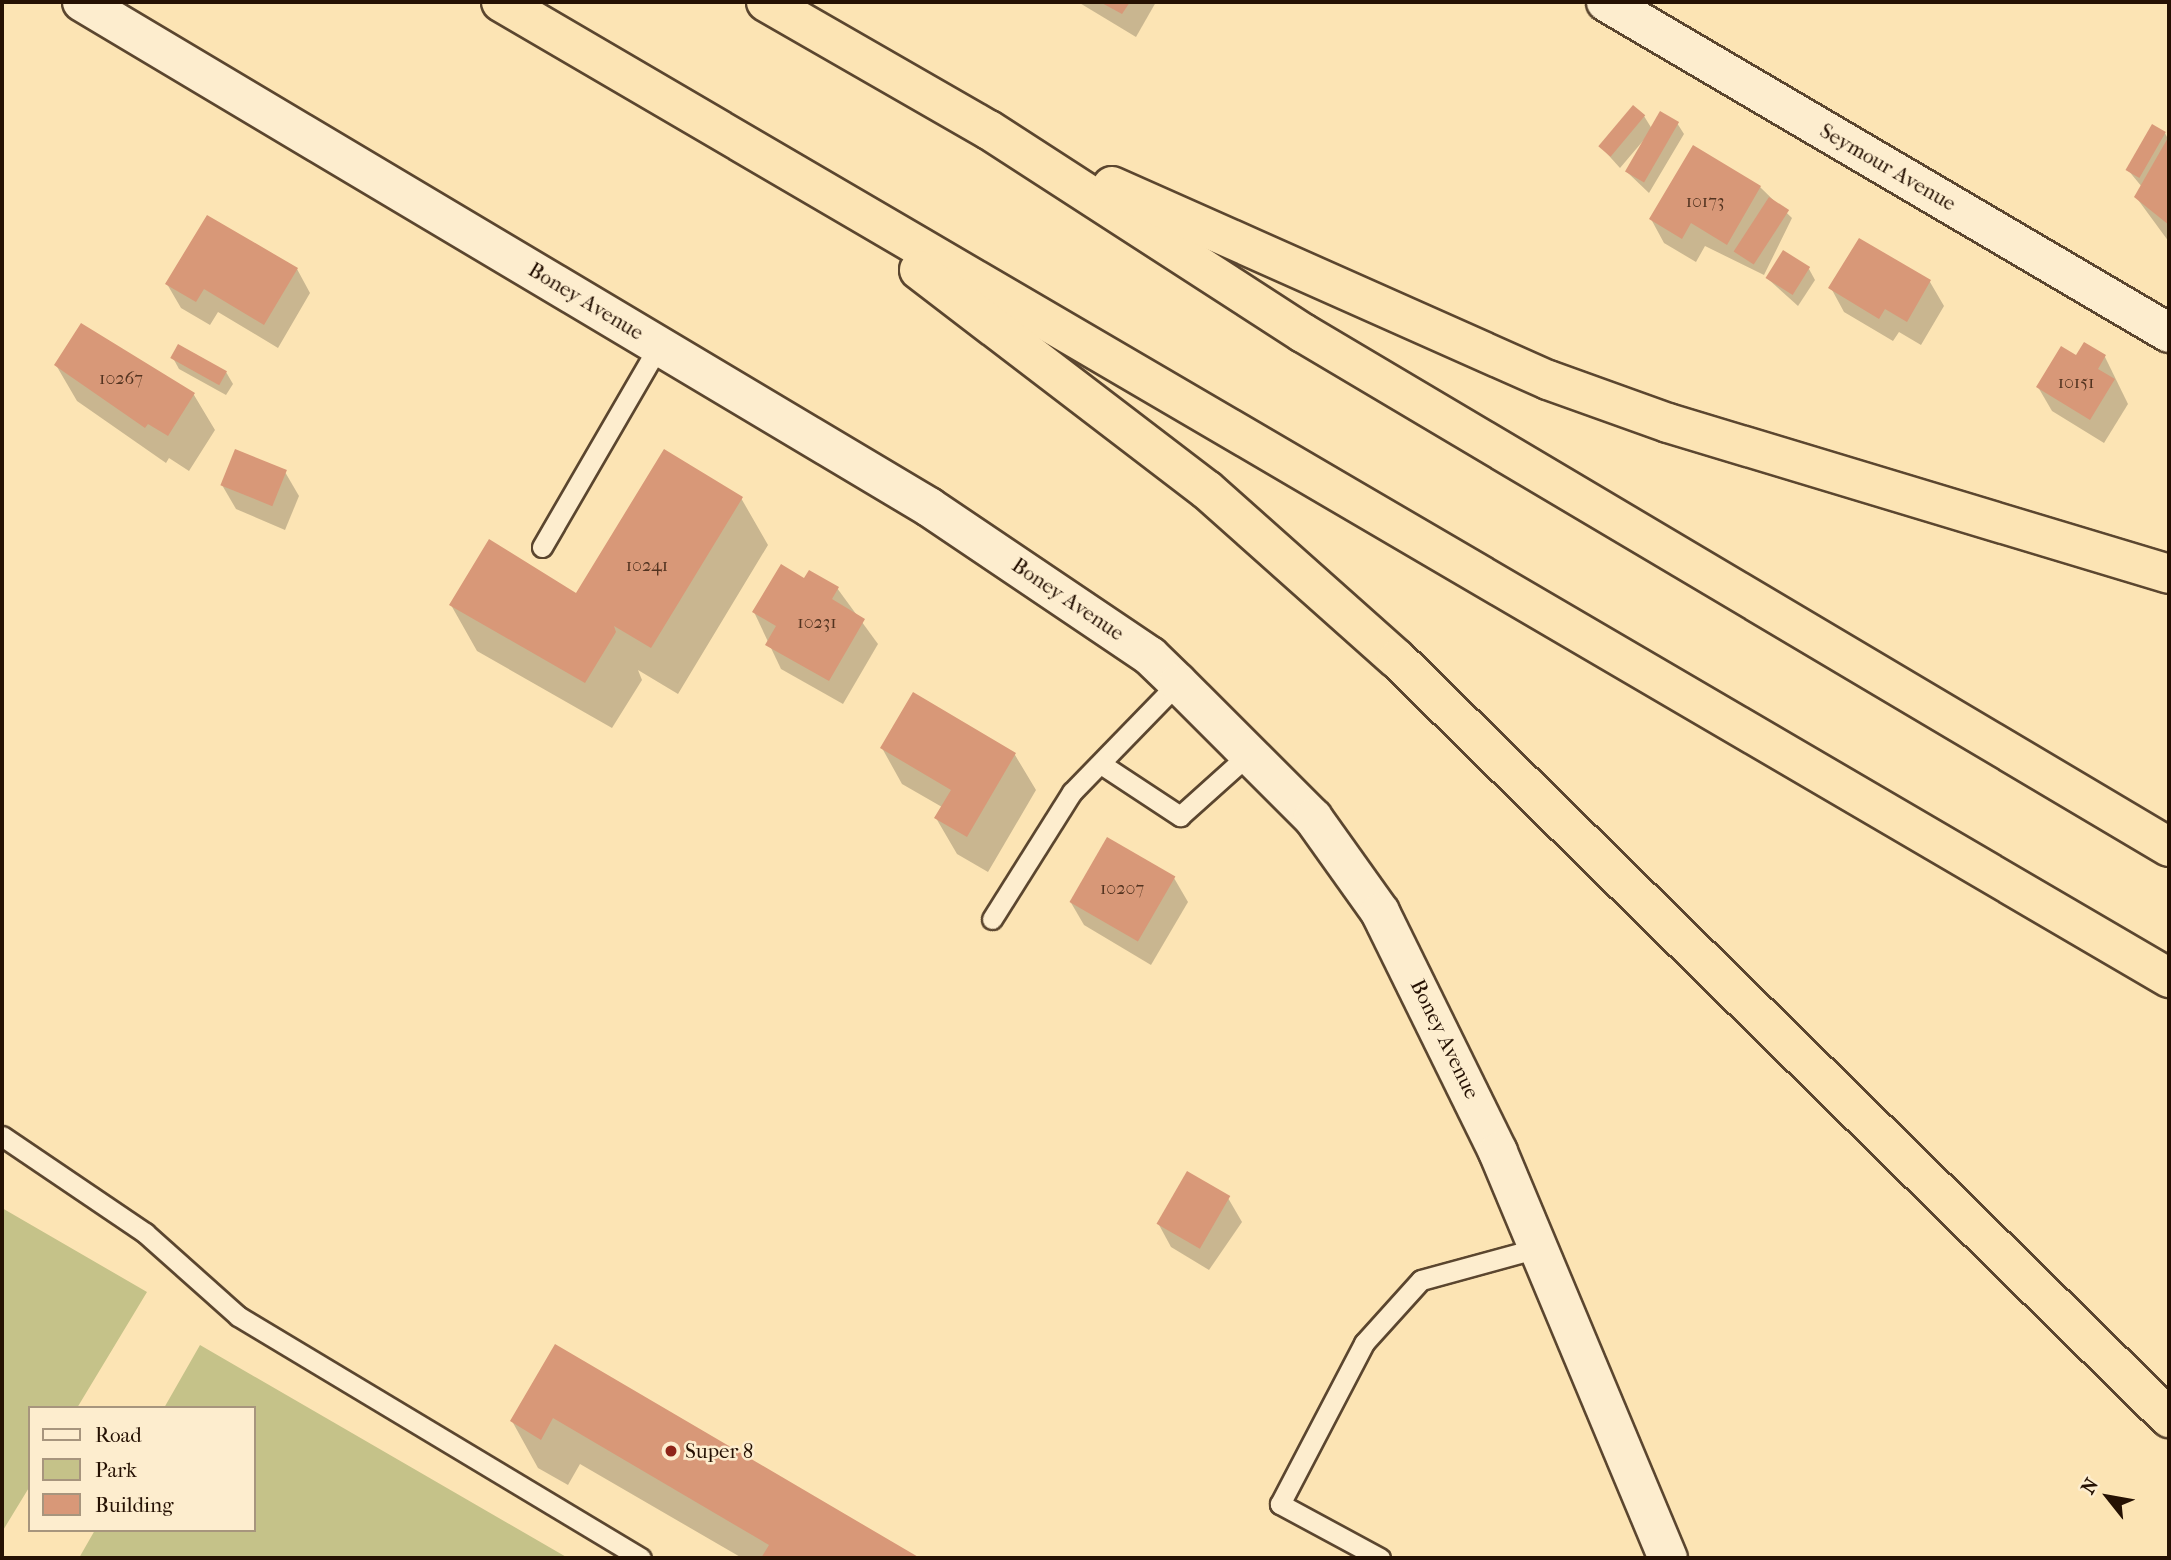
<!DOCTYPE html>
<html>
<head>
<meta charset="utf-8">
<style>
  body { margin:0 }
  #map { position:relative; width:2171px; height:1560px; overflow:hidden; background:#fce4b4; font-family:"IM FELL French Canon",serif }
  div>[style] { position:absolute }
  .green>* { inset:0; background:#c5c289 }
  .shadow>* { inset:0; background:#0003 }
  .building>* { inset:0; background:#d89878; transform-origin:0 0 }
  .roads { filter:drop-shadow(2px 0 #5b462f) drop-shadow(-2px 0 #5b462f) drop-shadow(0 2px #5b462f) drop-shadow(0 -2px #5b462f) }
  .lane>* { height:19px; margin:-9.5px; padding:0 9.5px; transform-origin:9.5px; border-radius:9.5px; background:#fdedce }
  .street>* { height:38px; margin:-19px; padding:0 19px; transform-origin:19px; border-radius:19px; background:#fdedce }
  .secondary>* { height:38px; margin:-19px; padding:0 19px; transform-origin:19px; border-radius:19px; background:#fdedce }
  .highway>* { height:38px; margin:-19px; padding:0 19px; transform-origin:19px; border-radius:19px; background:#fce4b4 }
  .dots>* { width:19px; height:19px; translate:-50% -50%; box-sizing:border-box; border:4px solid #fdedce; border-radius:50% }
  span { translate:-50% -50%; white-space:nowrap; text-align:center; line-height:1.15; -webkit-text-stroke:5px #fdedce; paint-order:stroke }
  .number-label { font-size:18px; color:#523320 }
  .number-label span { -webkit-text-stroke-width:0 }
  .street-label { font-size:21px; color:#251103 }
  .poi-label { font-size:21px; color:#251103 }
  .left { translate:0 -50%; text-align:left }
  .frame { position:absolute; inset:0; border:4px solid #251103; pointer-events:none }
  .legend { position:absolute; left:28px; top:1406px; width:228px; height:126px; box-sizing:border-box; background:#fdedce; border:2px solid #a7957d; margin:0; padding:9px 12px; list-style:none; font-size:21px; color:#251103 }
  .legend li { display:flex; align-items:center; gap:14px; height:35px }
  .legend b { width:35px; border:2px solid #a7957d }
  .north { position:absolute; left:2073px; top:1462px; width:70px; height:70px; -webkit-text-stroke:5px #fdedce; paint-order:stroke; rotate:301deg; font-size:19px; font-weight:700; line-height:28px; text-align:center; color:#251103 }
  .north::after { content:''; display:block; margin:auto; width:24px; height:32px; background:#251103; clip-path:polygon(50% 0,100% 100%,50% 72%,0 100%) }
</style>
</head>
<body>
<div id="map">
  <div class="green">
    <i style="clip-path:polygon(2px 1208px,147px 1292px,77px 1408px,30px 1408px,30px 1486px,2px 1532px)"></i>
    <i style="clip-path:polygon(200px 1345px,568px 1558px,79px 1558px,95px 1530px,254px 1530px,254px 1408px,164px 1408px)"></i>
  </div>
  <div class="shadow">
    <i style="clip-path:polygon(1078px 2px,1156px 2px,1136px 37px)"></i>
    <i style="clip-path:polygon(1644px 116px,1652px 129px,1677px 123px,1684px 134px,1649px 193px,1627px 172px,1648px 135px,1620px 168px,1602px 148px)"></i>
    <i style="clip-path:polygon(2165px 133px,2169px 141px,2169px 242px,2136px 197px,2142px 187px,2128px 170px)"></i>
    <i style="clip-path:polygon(1760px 187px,1792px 218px,1764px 275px,1705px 246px,1696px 262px,1664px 243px,1651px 219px)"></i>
    <i style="clip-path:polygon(1859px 240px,1930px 282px,1944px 306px,1921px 345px,1899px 332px,1893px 341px,1844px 312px,1831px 288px)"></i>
    <i style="clip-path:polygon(297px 269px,310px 293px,278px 348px,218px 312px,210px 325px,181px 308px,167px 284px)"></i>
    <i style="clip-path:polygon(1809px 269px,1815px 280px,1798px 306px,1767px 278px)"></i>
    <i style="clip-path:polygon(81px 325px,194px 395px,215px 430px,189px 471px,169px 458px,166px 463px,77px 401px,56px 365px)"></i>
    <i style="clip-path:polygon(2076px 357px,2105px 357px,2128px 404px,2104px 443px,2052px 411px,2038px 387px)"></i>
    <i style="clip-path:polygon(173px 358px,226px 372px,233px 384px,226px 395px,179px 369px)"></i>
    <i style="clip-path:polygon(285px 472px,299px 496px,285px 530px,236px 509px,222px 485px)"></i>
    <i style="clip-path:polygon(741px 498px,768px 545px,678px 694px,638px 670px,642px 680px,612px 728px,477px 651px,451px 605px,577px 595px)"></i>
    <i style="clip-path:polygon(805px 581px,837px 588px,878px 644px,843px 704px,781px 669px,754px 612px)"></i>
    <i style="clip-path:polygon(913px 695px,1015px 755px,1036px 790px,988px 872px,957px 854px,936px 818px,942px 807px,902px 784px,882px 748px)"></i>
    <i style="clip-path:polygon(1174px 878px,1188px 902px,1151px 965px,1084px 925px,1070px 901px)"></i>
    <i style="clip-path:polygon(1228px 1198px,1242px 1222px,1209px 1270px,1171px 1247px,1158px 1223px)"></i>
    <i style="clip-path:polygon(556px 1346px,917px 1558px,742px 1558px,580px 1464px,568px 1485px,538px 1468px,512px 1421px)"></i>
  </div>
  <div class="building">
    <i style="clip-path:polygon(1100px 2px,1130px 2px,1122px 14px)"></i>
    <i style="left:1633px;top:105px;width:16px;height:54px;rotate:40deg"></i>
    <i style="left:1660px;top:111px;width:22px;height:70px;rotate:30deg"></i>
    <i style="left:2152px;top:124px;width:16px;height:53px;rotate:30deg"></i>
    <i style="clip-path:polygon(2169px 136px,2169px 225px,2134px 197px)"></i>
    <i style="clip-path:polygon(1693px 145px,1761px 186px,1727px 245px,1691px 223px,1682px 239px,1649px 219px)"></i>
    <i style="left:1769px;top:197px;width:24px;height:65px;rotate:33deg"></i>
    <i style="clip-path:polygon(207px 215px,298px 268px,264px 325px,204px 289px,196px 302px,165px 284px)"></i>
    <i style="clip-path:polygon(1859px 238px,1931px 280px,1907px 322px,1885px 309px,1879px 319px,1828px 288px)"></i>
    <i style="left:1783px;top:250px;width:32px;height:33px;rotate:32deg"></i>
    <i style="clip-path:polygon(81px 323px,195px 393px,168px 436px,148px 424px,145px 428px,54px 365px)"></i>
    <i style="clip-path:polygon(2084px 342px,2106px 355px,2098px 369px,2115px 379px,2090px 420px,2036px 387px,2061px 346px,2076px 355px)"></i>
    <i style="left:178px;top:344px;width:56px;height:16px;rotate:29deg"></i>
    <i style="left:235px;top:449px;width:56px;height:39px;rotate:22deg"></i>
    <i style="clip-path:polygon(664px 449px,743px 497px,651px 648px,614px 626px,616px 632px,585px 683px,449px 605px,489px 539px,576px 593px)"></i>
    <i style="clip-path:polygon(781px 564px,804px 578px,809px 570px,839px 587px,832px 599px,865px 619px,829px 681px,765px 645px,776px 626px,752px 612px)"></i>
    <i style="clip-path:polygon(913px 692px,1016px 753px,967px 837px,934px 818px,951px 790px,880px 748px)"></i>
    <i style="left:1107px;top:837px;width:79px;height:75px;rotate:30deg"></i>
    <i style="left:1187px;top:1171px;width:50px;height:61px;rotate:30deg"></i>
    <i style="clip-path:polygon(555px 1344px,920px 1558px,761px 1558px,769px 1545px,553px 1418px,541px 1440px,510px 1421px)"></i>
  </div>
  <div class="roads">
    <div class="lane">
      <i style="left:542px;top:547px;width:233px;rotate:-59.9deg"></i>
      <i style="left:1101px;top:764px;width:95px;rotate:33.4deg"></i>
      <i style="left:1180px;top:816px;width:93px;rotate:-41.9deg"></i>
      <i style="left:992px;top:919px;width:150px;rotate:-57.8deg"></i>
      <i style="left:1072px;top:792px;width:152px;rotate:-45.8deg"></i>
      <i style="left:2px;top:1136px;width:173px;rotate:34.1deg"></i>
      <i style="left:145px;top:1233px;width:125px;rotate:41.7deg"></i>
      <i style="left:238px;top:1316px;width:470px;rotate:31deg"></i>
      <i style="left:1380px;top:1558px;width:114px;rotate:-151.6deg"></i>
      <i style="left:1280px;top:1504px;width:182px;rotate:-62.4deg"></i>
      <i style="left:1364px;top:1343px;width:85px;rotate:-47.9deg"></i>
      <i style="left:1421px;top:1280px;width:121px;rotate:-15.3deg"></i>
    </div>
    <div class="street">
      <i style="left:1606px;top:2px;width:653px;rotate:30.45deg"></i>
    </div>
    <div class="secondary">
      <i style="left:82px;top:2px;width:986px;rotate:30.8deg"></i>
      <i style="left:929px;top:507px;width:267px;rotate:34deg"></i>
      <i style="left:1150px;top:656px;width:39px;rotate:44deg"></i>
      <i style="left:1178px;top:683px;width:191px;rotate:45deg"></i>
      <i style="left:1313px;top:818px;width:115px;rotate:54.5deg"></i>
      <i style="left:1380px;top:912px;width:267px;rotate:63.8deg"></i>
      <i style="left:1498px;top:1152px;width:440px;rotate:67.3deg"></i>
    </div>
    <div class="highway">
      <i style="left:501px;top:2px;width:1933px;rotate:30.33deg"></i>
      <i style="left:766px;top:2px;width:257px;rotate:29.9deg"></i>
      <i style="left:989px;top:130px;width:374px;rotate:32.9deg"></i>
      <i style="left:1303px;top:333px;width:1007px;rotate:30.69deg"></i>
      <i style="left:1112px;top:186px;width:477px;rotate:24deg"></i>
      <i style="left:1548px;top:380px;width:127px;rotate:19.7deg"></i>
      <i style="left:1668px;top:423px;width:523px;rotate:16.77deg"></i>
      <i style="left:919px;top:270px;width:362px;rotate:37.4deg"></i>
      <i style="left:1207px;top:490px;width:254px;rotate:41.7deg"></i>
      <i style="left:1397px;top:659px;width:1083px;rotate:44.51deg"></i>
    </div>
  </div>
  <div class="dots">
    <i style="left:671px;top:1451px;background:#8f2418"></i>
  </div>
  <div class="number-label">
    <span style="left:1705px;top:202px">10173</span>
    <span style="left:121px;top:379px">10267</span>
    <span style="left:2076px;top:383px">10151</span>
    <span style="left:647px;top:566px">10241</span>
    <span style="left:817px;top:623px">10231</span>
    <span style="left:1122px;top:889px">10207</span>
  </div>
  <div class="street-label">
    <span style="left:1888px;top:167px;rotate:30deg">Seymour Avenue</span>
    <span style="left:586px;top:301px;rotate:31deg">Boney Avenue</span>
    <span style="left:1068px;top:599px;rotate:34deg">Boney Avenue</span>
    <span style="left:1445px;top:1039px;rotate:64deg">Boney Avenue</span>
  </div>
  <div class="poi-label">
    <span class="left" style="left:685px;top:1451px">Super 8</span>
  </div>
  <div class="frame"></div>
  <ul class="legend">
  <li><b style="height:9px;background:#fdedce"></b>Road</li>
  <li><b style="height:19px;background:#c5c289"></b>Park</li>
  <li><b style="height:19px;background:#d89878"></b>Building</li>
  </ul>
  <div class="north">N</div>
</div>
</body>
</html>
